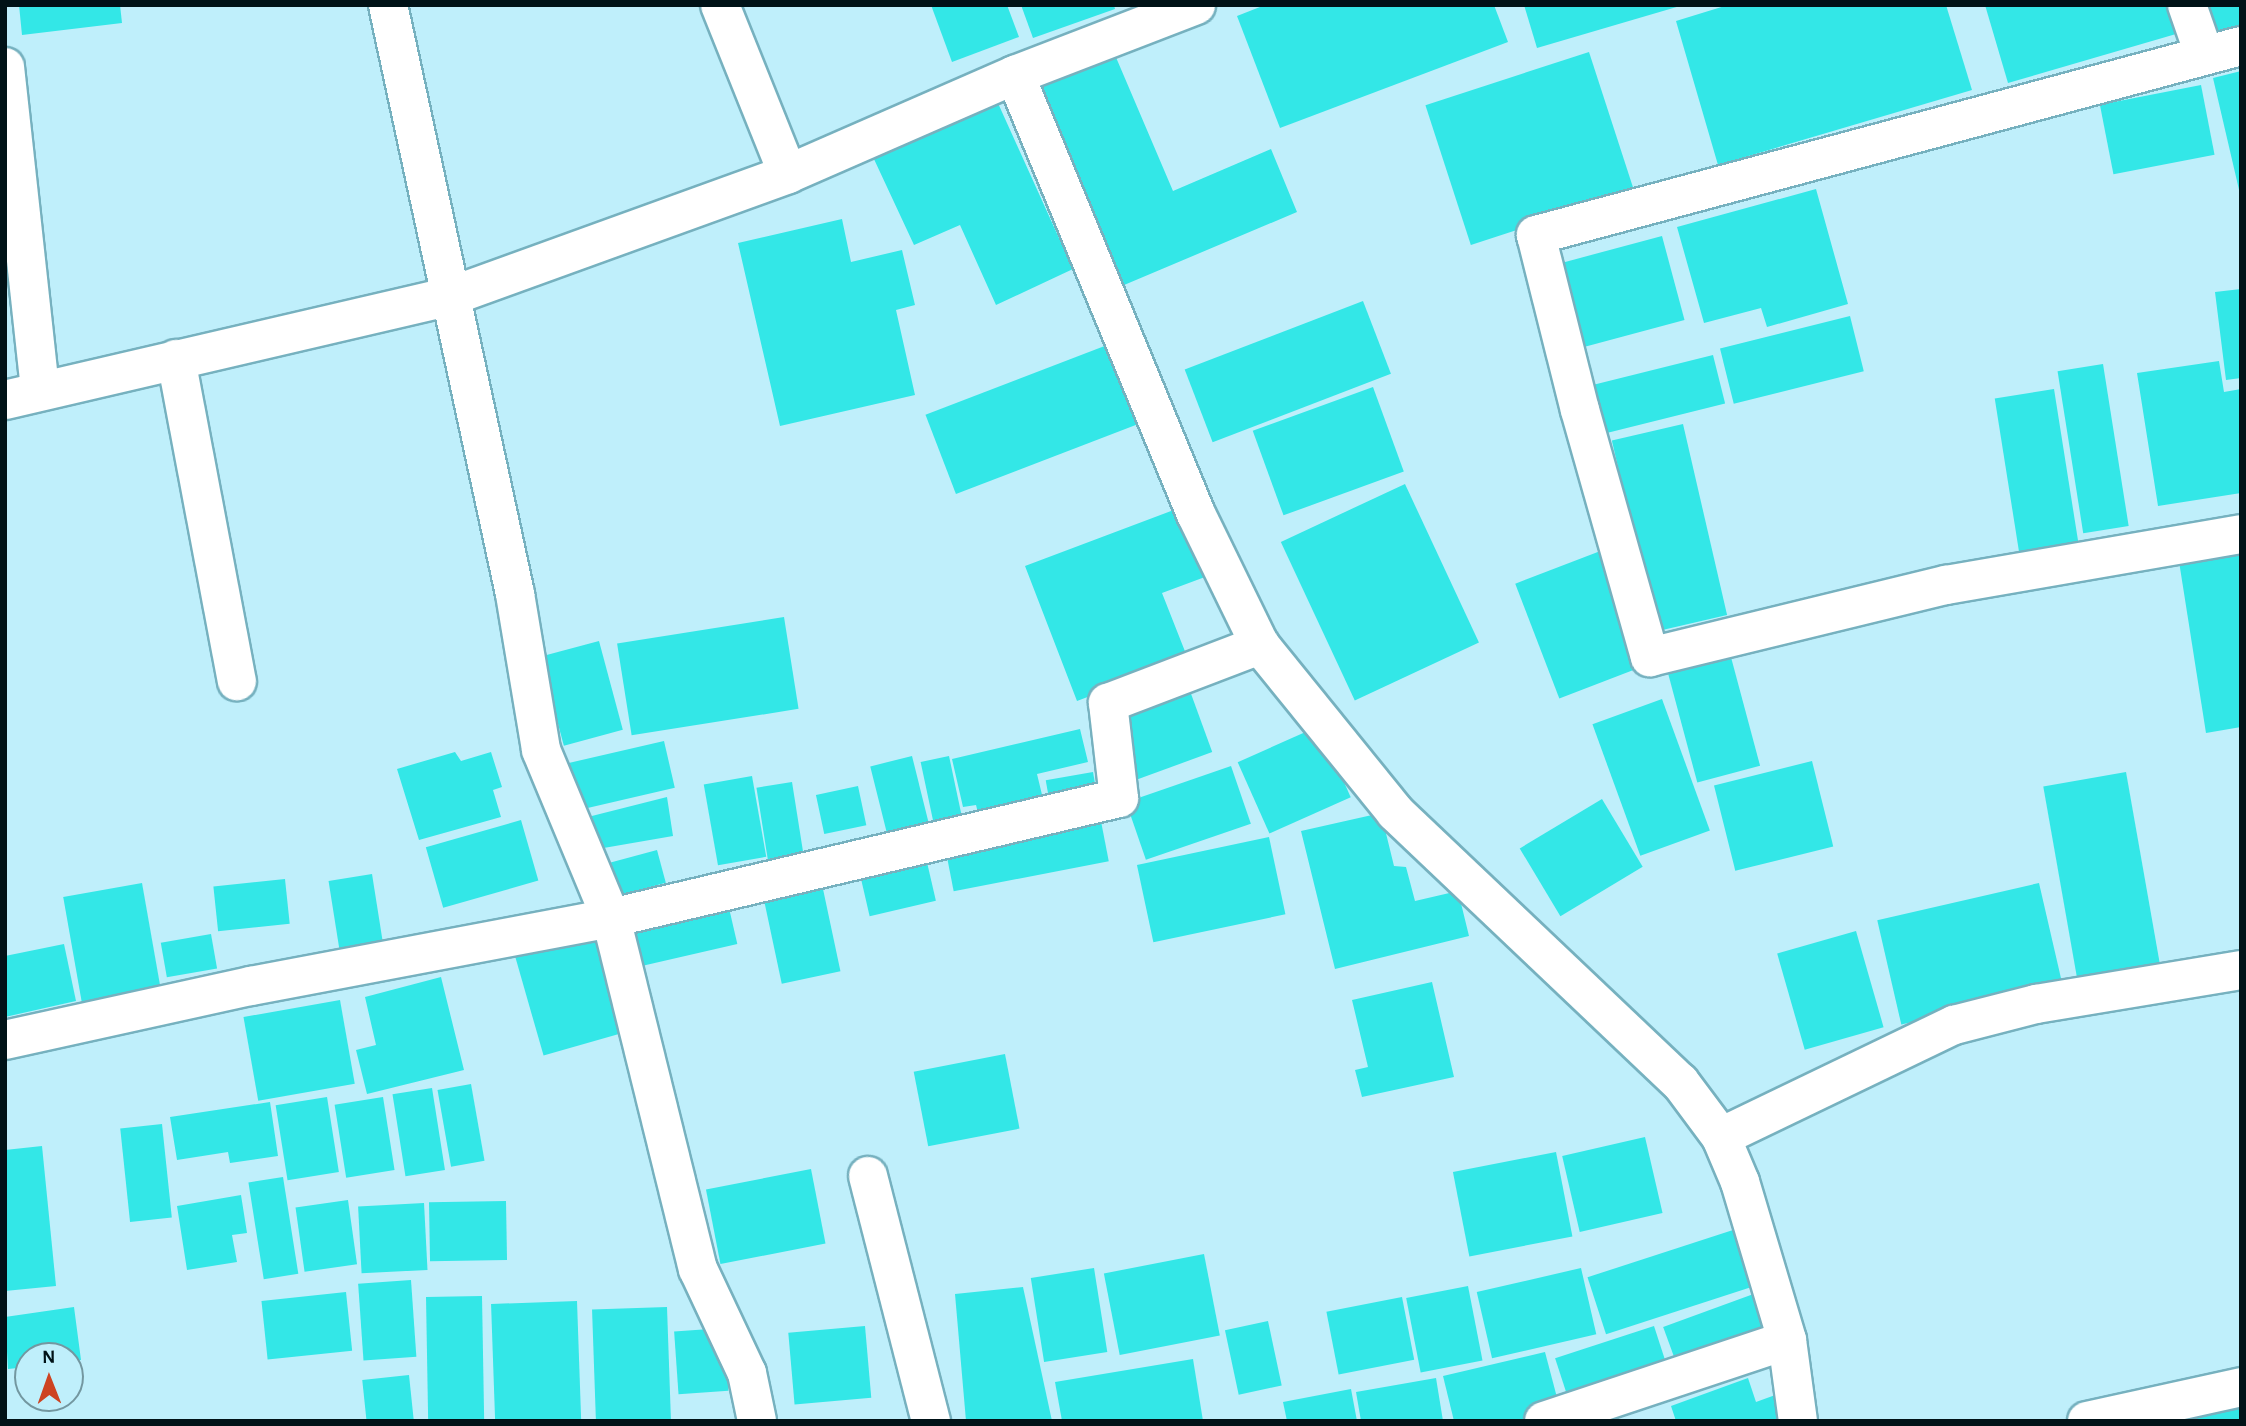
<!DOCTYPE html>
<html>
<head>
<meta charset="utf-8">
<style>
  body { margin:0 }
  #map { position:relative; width:2246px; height:1426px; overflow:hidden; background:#bfeffb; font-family:"Alegreya Sans",sans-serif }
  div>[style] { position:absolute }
  .building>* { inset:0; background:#33e7e7; transform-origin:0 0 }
  .roads { filter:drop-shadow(2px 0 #76b1bf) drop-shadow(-2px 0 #76b1bf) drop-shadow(0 2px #76b1bf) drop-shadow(0 -2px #76b1bf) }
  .minor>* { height:38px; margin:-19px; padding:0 19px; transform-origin:19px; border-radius:19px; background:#fff }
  span { translate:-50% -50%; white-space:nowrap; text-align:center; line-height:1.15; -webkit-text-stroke:7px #bfeffb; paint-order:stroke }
  .frame { position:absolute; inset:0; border:7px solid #001217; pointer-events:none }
  .north { position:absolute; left:14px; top:1342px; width:70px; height:70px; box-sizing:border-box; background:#bfeffb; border:2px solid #7397a0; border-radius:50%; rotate:359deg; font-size:19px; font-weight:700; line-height:28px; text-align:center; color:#001217 }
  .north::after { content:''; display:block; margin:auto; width:24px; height:32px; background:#cd4321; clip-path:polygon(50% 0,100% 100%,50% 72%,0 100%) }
</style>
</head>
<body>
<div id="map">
  <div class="building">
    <i style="clip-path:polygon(19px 5px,120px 5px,122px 23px,22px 35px)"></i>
    <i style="clip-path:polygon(931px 5px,1007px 5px,1019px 37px,952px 62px)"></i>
    <i style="clip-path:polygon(1021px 5px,1114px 5px,1115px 9px,1033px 38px)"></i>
    <i style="clip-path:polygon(1265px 5px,1494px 5px,1508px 42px,1280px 128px,1237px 16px)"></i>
    <i style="clip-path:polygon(1524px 5px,1680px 5px,1680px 6px,1537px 48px)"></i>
    <i style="clip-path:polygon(1728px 5px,1946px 5px,1972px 90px,1718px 165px,1676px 21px)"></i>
    <i style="clip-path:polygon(1985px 5px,2168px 5px,2176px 34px,2008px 83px)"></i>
    <i style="clip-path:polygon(2208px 5px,2241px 5px,2241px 30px,2216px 37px)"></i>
    <i style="left:1589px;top:52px;width:147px;height:172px;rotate:72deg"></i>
    <i style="clip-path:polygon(1115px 55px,1173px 191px,1271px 149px,1297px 212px,1117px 288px,1032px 91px)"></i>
    <i style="clip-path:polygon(2241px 71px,2241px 194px,2240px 194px,2213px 78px)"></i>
    <i style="left:2201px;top:85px;width:71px;height:103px;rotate:79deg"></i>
    <i style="clip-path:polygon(997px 101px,1073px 269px,996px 305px,960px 225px,914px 245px,873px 157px)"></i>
    <i style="clip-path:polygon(1816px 189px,1848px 304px,1767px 327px,1761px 308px,1704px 323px,1677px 227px)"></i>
    <i style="clip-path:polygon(842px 219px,851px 262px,902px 250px,915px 305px,896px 310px,915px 395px,780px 426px,738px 243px)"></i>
    <i style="left:1662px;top:236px;width:87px;height:106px;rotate:75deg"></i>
    <i style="clip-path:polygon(2241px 289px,2241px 378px,2226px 380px,2215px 292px)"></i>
    <i style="left:1363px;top:301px;width:78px;height:191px;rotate:69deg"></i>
    <i style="left:1850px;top:316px;width:57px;height:134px;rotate:76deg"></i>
    <i style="left:1115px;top:342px;width:85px;height:203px;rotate:69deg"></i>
    <i style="left:1713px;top:355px;width:50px;height:124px;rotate:76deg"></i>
    <i style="clip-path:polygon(2219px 361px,2224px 392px,2241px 389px,2241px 493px,2158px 506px,2137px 373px)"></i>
    <i style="left:2103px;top:364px;width:164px;height:46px;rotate:81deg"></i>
    <i style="left:1373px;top:387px;width:90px;height:128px;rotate:70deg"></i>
    <i style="left:2054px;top:389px;width:158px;height:60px;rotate:81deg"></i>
    <i style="left:1683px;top:424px;width:196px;height:73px;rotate:77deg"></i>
    <i style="left:1405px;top:484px;width:175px;height:137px;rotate:65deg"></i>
    <i style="clip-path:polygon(1187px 505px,1213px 574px,1162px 593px,1188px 659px,1077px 701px,1025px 566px)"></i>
    <i style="clip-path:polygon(2241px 545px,2241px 727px,2206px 733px,2178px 555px)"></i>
    <i style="left:1603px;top:550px;width:123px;height:94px;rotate:69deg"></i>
    <i style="left:784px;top:617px;width:93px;height:169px;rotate:81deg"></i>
    <i style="left:599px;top:641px;width:92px;height:61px;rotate:75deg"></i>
    <i style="left:1728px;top:646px;width:124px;height:65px;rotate:75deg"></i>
    <i style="left:1190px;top:691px;width:65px;height:80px;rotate:70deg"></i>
    <i style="left:1662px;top:699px;width:140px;height:74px;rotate:70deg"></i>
    <i style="left:1319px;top:726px;width:78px;height:89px;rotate:66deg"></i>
    <i style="clip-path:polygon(1080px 729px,1088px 762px,1037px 774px,1044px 803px,979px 817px,976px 805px,963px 807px,952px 759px)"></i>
    <i style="left:664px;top:741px;width:48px;height:105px;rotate:77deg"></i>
    <i style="clip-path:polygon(455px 752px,461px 761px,491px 752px,502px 787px,493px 790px,501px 817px,419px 840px,397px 769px)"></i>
    <i style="left:912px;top:756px;width:70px;height:43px;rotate:76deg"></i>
    <i style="left:949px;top:756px;width:60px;height:29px;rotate:78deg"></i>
    <i style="left:1812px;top:761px;width:88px;height:101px;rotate:76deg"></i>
    <i style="left:1231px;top:766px;width:61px;height:111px;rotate:71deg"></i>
    <i style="left:1093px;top:772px;width:23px;height:48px;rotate:80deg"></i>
    <i style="left:2126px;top:772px;width:195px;height:84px;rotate:80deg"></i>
    <i style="left:752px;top:776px;width:82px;height:49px;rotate:80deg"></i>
    <i style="left:792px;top:782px;width:79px;height:36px;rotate:81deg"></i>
    <i style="left:858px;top:786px;width:40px;height:43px;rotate:78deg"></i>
    <i style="clip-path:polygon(667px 797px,673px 836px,592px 850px,576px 820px)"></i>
    <i style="left:1602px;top:799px;width:79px;height:96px;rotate:59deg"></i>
    <i style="clip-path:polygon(1381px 813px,1394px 866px,1406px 867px,1415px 901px,1458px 891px,1469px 936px,1335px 969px,1301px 831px)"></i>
    <i style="left:1100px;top:816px;width:46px;height:158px;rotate:79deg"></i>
    <i style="left:521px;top:820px;width:63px;height:99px;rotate:74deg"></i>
    <i style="left:1269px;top:837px;width:79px;height:135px;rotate:78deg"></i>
    <i style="left:657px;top:850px;width:34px;height:48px;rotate:75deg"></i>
    <i style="left:926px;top:858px;width:44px;height:68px;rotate:77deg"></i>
    <i style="left:372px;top:874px;width:85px;height:44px;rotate:81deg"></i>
    <i style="left:285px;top:879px;width:45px;height:72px;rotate:84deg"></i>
    <i style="left:142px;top:883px;width:108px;height:80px;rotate:80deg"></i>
    <i style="left:2039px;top:883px;width:107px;height:166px;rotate:77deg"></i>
    <i style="left:823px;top:889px;width:84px;height:60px;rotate:78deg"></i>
    <i style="left:729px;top:908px;width:37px;height:97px;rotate:77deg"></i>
    <i style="left:1856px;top:931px;width:100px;height:82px;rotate:74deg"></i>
    <i style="left:211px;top:934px;width:35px;height:51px;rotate:80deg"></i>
    <i style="left:594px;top:934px;width:103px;height:82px;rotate:74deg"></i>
    <i style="clip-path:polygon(64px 944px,76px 1001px,5px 1017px,5px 956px)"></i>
    <i style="clip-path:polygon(441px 977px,464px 1070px,367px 1094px,356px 1050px,376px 1045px,365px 997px)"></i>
    <i style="clip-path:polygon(1432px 982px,1454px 1077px,1362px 1097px,1355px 1070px,1368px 1067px,1352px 1000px)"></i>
    <i style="left:340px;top:1000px;width:85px;height:98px;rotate:80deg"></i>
    <i style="left:1005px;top:1054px;width:76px;height:93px;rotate:79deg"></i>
    <i style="left:471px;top:1084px;width:78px;height:34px;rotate:80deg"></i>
    <i style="left:432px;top:1088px;width:83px;height:40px;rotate:81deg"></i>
    <i style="left:327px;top:1097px;width:76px;height:52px;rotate:81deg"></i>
    <i style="left:383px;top:1097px;width:74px;height:49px;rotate:81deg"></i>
    <i style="clip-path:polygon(270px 1102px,278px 1156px,230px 1163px,228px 1152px,177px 1160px,170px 1117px)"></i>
    <i style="left:162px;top:1124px;width:94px;height:42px;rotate:84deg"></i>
    <i style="left:1645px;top:1137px;width:78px;height:85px;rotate:77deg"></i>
    <i style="clip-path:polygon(42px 1146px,56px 1286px,5px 1291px,5px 1150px)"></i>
    <i style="left:1556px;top:1152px;width:86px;height:105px;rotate:79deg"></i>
    <i style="left:811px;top:1169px;width:76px;height:107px;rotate:79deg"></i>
    <i style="left:283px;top:1177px;width:98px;height:35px;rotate:81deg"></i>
    <i style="clip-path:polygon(241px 1195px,247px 1233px,232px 1235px,237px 1262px,187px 1270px,177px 1206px)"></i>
    <i style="left:348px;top:1200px;width:65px;height:53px;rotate:82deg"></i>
    <i style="left:506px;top:1201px;width:59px;height:77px;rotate:89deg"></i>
    <i style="left:424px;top:1203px;width:67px;height:66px;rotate:87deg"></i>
    <i style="left:1733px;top:1230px;width:60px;height:153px;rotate:72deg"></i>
    <i style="left:1204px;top:1254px;width:83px;height:102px;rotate:79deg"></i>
    <i style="left:1094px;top:1268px;width:85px;height:64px;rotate:81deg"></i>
    <i style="left:1581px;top:1268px;width:68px;height:107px;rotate:77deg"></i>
    <i style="left:411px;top:1280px;width:77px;height:53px;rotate:86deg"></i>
    <i style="left:1468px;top:1286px;width:76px;height:63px;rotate:79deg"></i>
    <i style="clip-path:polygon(1023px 1287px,1052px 1421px,966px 1421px,955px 1294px)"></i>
    <i style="left:346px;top:1292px;width:59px;height:85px;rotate:84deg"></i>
    <i style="left:1759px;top:1292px;width:51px;height:102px;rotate:70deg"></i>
    <i style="left:482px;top:1296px;width:125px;height:56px;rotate:89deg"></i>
    <i style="left:1402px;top:1297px;width:64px;height:77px;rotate:79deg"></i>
    <i style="left:577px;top:1301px;width:120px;height:86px;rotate:88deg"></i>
    <i style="clip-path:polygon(74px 1307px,81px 1360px,70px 1362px,70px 1356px,28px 1356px,28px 1367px,8px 1369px,5px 1317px)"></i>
    <i style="left:667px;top:1307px;width:114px;height:75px;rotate:88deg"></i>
    <i style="left:1268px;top:1321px;width:66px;height:44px;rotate:78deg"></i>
    <i style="left:865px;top:1326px;width:72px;height:77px;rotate:85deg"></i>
    <i style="left:1654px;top:1326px;width:52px;height:104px;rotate:72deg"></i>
    <i style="left:724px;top:1328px;width:63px;height:50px;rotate:86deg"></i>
    <i style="clip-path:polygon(1545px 1352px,1560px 1409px,1515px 1421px,1454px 1421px,1443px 1376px)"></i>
    <i style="clip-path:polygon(1193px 1359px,1203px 1421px,1062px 1421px,1055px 1382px)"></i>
    <i style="left:409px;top:1375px;width:46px;height:47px;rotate:84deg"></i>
    <i style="clip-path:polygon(1436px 1378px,1443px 1421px,1361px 1421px,1356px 1392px)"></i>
    <i style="clip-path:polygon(1748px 1378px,1756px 1402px,1778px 1394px,1787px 1421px,1676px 1421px,1671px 1406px)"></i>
    <i style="clip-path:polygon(1351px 1389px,1357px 1421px,1287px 1421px,1283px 1402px)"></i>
    <i style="clip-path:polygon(2241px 1406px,2241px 1421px,2189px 1421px,2189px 1420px)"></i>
  </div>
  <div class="roads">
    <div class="minor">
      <i style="left:388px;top:5px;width:603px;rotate:77.83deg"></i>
      <i style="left:515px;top:594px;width:158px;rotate:80.5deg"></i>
      <i style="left:541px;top:750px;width:182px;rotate:67.4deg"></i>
      <i style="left:611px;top:918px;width:362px;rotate:76.1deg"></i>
      <i style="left:698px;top:1269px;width:115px;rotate:64.8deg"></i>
      <i style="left:747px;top:1373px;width:49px;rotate:78.2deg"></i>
      <i style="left:720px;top:5px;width:182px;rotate:68.1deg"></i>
      <i style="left:2187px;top:5px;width:52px;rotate:70.9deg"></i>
      <i style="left:2241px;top:46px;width:730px;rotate:164.99deg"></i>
      <i style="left:1536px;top:235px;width:180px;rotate:75.9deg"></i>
      <i style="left:1580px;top:410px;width:257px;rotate:74.2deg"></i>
      <i style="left:1650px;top:657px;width:305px;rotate:-13.7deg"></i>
      <i style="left:1946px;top:585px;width:299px;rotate:-9.8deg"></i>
      <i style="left:5px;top:67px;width:325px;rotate:83.8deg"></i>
      <i style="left:1015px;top:75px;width:475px;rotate:67.6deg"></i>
      <i style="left:1196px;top:514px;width:146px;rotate:64deg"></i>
      <i style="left:1260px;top:645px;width:215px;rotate:51deg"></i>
      <i style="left:1395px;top:812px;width:393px;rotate:43.5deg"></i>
      <i style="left:1680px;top:1082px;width:69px;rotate:53.3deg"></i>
      <i style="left:1721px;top:1137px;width:49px;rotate:67.1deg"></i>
      <i style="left:1740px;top:1182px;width:165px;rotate:73.4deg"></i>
      <i style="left:1787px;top:1340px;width:82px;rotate:82.3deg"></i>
      <i style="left:176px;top:359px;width:328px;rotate:79.3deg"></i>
      <i style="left:5px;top:400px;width:456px;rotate:-13.1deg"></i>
      <i style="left:449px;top:297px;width:361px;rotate:-19.9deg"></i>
      <i style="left:788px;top:174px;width:248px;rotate:-23.6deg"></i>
      <i style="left:1015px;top:75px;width:194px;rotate:-21.1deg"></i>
      <i style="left:5px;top:1040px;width:252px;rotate:-12.4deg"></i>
      <i style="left:251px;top:986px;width:366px;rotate:-10.7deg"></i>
      <i style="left:611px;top:918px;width:522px;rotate:-13.29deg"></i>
      <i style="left:1119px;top:798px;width:96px;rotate:-96.6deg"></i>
      <i style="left:1108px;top:703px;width:163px;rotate:-20.9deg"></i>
      <i style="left:1721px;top:1137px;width:259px;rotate:-25.7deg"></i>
      <i style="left:1954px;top:1025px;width:85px;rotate:-14.4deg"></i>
      <i style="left:2036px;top:1004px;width:208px;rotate:-9.4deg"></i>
      <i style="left:868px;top:1176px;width:253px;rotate:75.6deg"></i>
      <i style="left:1544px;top:1421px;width:256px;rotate:-18.4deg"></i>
      <i style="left:2087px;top:1421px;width:158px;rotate:-12.4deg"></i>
    </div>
  </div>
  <div class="frame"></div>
  <div class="north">N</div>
</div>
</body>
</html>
